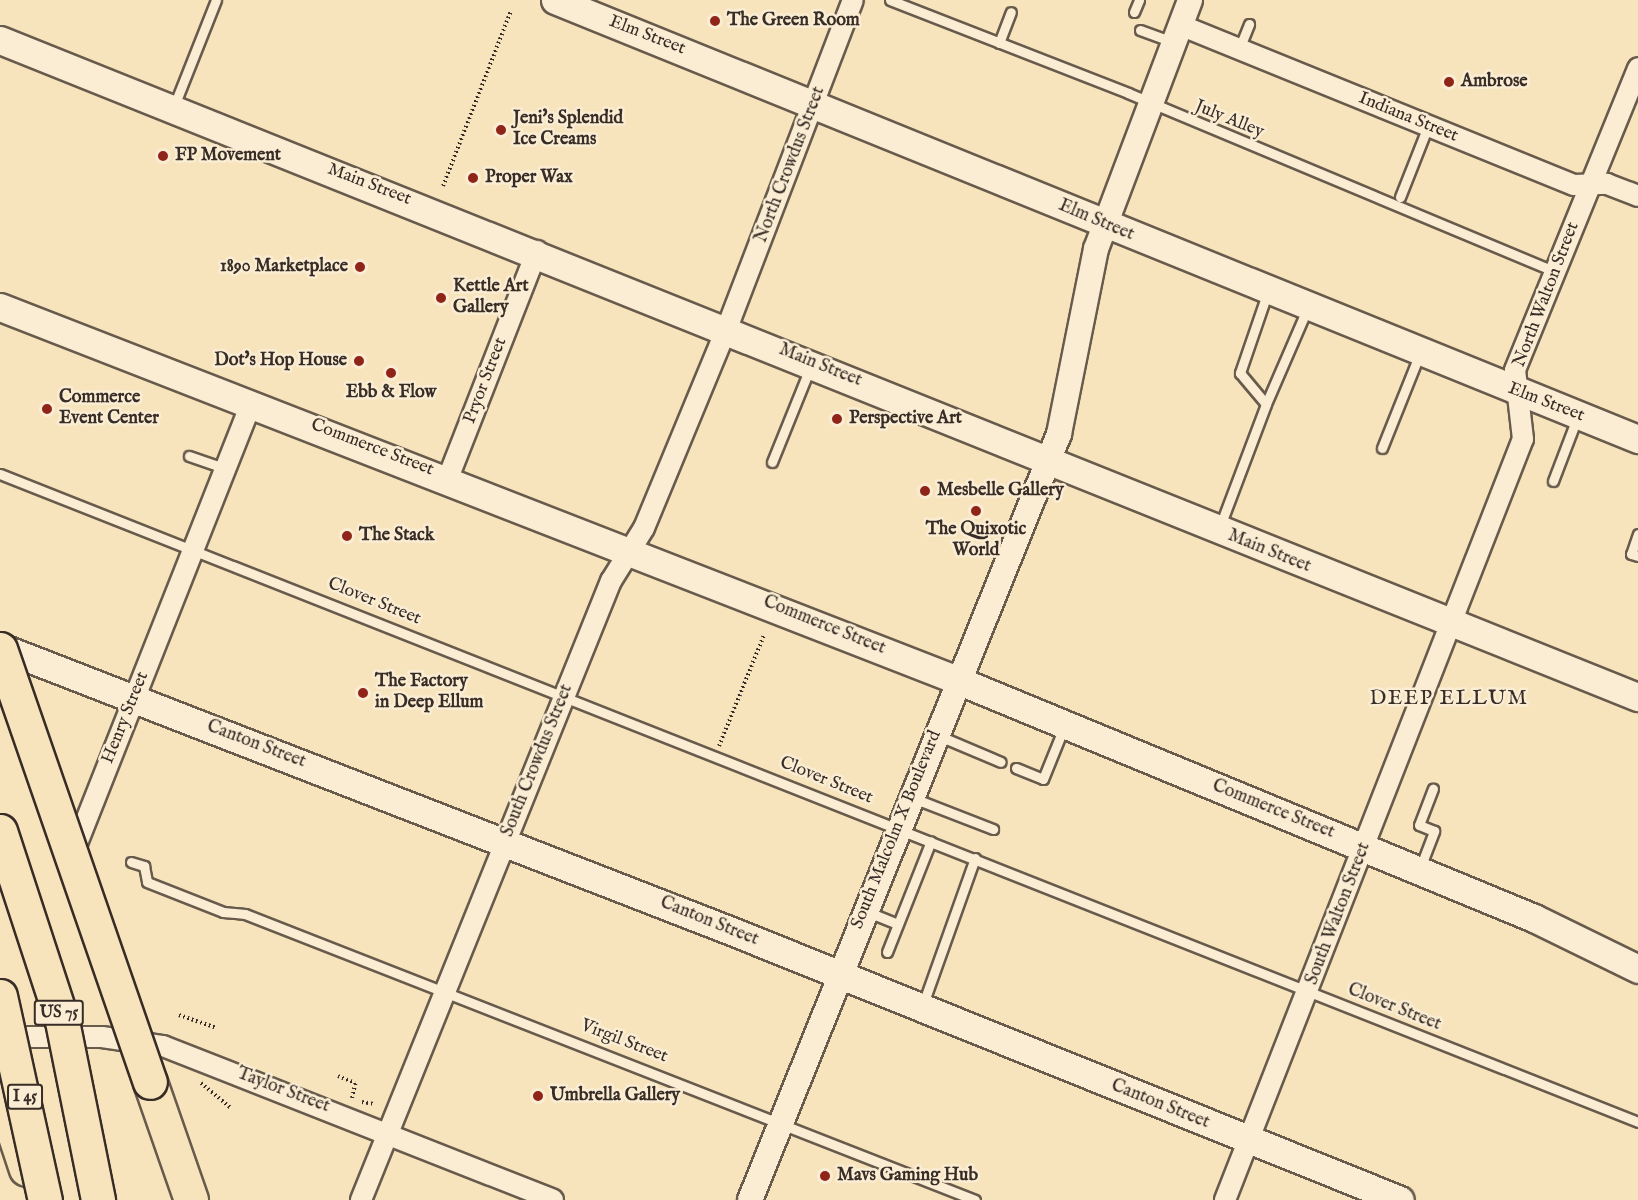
<!DOCTYPE html>
<html>
<head>
<meta charset="utf-8">
<style>
  body { margin:0 }
  #map { position:relative; width:1638px; height:1200px; overflow:hidden; background:#f7e4bd; font-family:"IM FELL English",serif }
  div>[style] { position:absolute }
  .path>* { height:4px; margin-top:-2px; transform-origin:0; background:repeating-linear-gradient(90deg,#382d26 0 1.5px,transparent 0 4.5px) }
  .roads { filter:drop-shadow(2px 0 #685b4c) drop-shadow(-2px 0 #685b4c) drop-shadow(0 2px #685b4c) drop-shadow(0 -2px #685b4c) }
  .service>* { height:9px; margin:-4.5px; padding:0 4.5px; transform-origin:4.5px; border-radius:4.5px; background:#faedd4 }
  .minor>* { height:20px; margin:-10px; padding:0 10px; transform-origin:10px; border-radius:10px; background:#faedd4 }
  .tertiary>* { height:24px; margin:-12px; padding:0 12px; transform-origin:12px; border-radius:12px; background:#faedd4 }
  .secondary>* { height:27px; margin:-13.5px; padding:0 13.5px; transform-origin:13.5px; border-radius:13.5px; background:#faedd4 }
  .motorway>* { height:33px; margin:-16.5px; padding:0 16.5px; transform-origin:16.5px; border-radius:16.5px; background:#f7e4bd }
  .bridges { filter:drop-shadow(2px 0 #382d26) drop-shadow(-2px 0 #382d26) drop-shadow(0 2px #382d26) drop-shadow(0 -2px #382d26) }
  .motorway-bridge>* { height:33px; margin:-16.5px; padding:0 16.5px; transform-origin:16.5px; border-radius:16.5px; background:#f7e4bd }
  .dots>* { width:16px; height:16px; translate:-50% -50%; box-sizing:border-box; border:3px solid #faedd4; border-radius:50% }
  span { translate:-50% -50%; white-space:nowrap; text-align:center; line-height:1.15; -webkit-text-stroke:5px #faedd4; paint-order:stroke }
  .shield-label span { padding:2px 4px; background:#faedd4; border:2px solid; border-radius:4px; -webkit-text-stroke-width:0 }
  .shield-label { font-size:16px; color:#382d26; font-weight:700 }
  .poi-label { font-size:18px; color:#382d26; font-weight:700 }
  .left { translate:0 -50%; text-align:left }
  .right { translate:-100% -50%; text-align:right }
  .street-label { font-size:18px; color:#382d26 }
  .quarter-label { font-size:21px; color:#382d26; letter-spacing:1.5px }
</style>
</head>
<body>
<div id="map">
  <div class="path">
    <i style="left:443px;top:186px;width:188px;rotate:-68.8deg"></i>
    <i style="left:719px;top:746px;width:120px;rotate:-67.9deg"></i>
    <i style="left:179px;top:1015px;width:39px;rotate:19deg"></i>
    <i style="left:338px;top:1076px;width:18px;rotate:22deg"></i>
    <i style="left:201px;top:1083px;width:39px;rotate:40deg"></i>
    <i style="left:352px;top:1098px;width:17px;rotate:-77deg"></i>
    <i style="left:362px;top:1102px;width:12px;rotate:9deg"></i>
  </div>
  <div class="roads">
    <div class="service">
      <i style="left:890px;top:0;width:256px;rotate:21.3deg"></i>
      <i style="left:1128px;top:93px;width:463px;rotate:22.7deg"></i>
      <i style="left:1134px;top:12px;width:13px;rotate:-67deg"></i>
      <i style="left:1140px;top:30px;width:35px;rotate:20deg"></i>
      <i style="left:999px;top:43px;width:33px;rotate:-69deg"></i>
      <i style="left:1239px;top:49px;width:27px;rotate:-68deg"></i>
      <i style="left:174px;top:106px;width:114px;rotate:-68.4deg"></i>
      <i style="left:1400px;top:197px;width:76px;rotate:-68.5deg"></i>
      <i style="left:1268px;top:291px;width:87px;rotate:108.9deg"></i>
      <i style="left:1240px;top:373px;width:40px;rotate:50deg"></i>
      <i style="left:1266px;top:404px;width:106px;rotate:-66.6deg"></i>
      <i style="left:1382px;top:448px;width:102px;rotate:-68.2deg"></i>
      <i style="left:189px;top:456px;width:40px;rotate:18.9deg"></i>
      <i style="left:772px;top:462px;width:101px;rotate:-68deg"></i>
      <i style="left:0;top:474px;width:1762px;rotate:21.58deg"></i>
      <i style="left:1553px;top:481px;width:67px;rotate:-69.1deg"></i>
      <i style="left:1220px;top:526px;width:130px;rotate:-69.3deg"></i>
      <i style="left:1638px;top:534px;width:21px;rotate:109deg"></i>
      <i style="left:1631px;top:554px;width:7px;rotate:16deg"></i>
      <i style="left:937px;top:735px;width:69px;rotate:22.9deg"></i>
      <i style="left:1016px;top:768px;width:29px;rotate:22deg"></i>
      <i style="left:1043px;top:779px;width:56px;rotate:-68deg"></i>
      <i style="left:913px;top:798px;width:86px;rotate:21.2deg"></i>
      <i style="left:131px;top:862px;width:14px;rotate:17deg"></i>
      <i style="left:144px;top:866px;width:16px;rotate:79deg"></i>
      <i style="left:147px;top:882px;width:82px;rotate:21.5deg"></i>
      <i style="left:223px;top:912px;width:22px;rotate:5deg"></i>
      <i style="left:245px;top:914px;width:784px;rotate:21.39deg"></i>
      <i style="left:1420px;top:868px;width:40px;rotate:-69deg"></i>
      <i style="left:1434px;top:831px;width:16px;rotate:-158deg"></i>
      <i style="left:1419px;top:825px;width:39px;rotate:-69deg"></i>
      <i style="left:868px;top:912px;width:32px;rotate:22deg"></i>
      <i style="left:887px;top:952px;width:119px;rotate:-68.4deg"></i>
      <i style="left:923px;top:1004px;width:155px;rotate:-70.4deg"></i>
    </div>
    <div class="minor">
      <i style="left:1180px;top:25px;width:425px;rotate:22.1deg"></i>
      <i style="left:1574px;top:185px;width:33px;rotate:-2deg"></i>
      <i style="left:1607px;top:184px;width:33px;rotate:21deg"></i>
      <i style="left:448px;top:478px;width:244px;rotate:-68.6deg"></i>
      <i style="left:72px;top:856px;width:488px;rotate:-68.4deg"></i>
      <i style="left:0;top:1037px;width:102px"></i>
      <i style="left:102px;top:1037px;width:62px;rotate:8.4deg"></i>
      <i style="left:163px;top:1046px;width:419px;rotate:21.5deg"></i>
      <i style="left:361px;top:1200px;width:668px;rotate:-68.01deg"></i>
      <i style="left:611px;top:581px;width:62px;rotate:-58.1deg"></i>
      <i style="left:644px;top:528px;width:217px;rotate:-67.5deg"></i>
      <i style="left:727px;top:328px;width:351px;rotate:-69deg"></i>
      <i style="left:1225px;top:1200px;width:817px;rotate:-68.62deg"></i>
      <i style="left:1523px;top:439px;width:69px;rotate:-96.6deg"></i>
      <i style="left:1515px;top:370px;width:326px;rotate:-67.8deg"></i>
    </div>
    <div class="tertiary">
      <i style="left:750px;top:1200px;width:826px;rotate:-68.03deg"></i>
      <i style="left:1059px;top:434px;width:189px;rotate:-78.7deg"></i>
      <i style="left:1096px;top:249px;width:266px;rotate:-69.3deg"></i>
    </div>
    <div class="secondary">
      <i style="left:555px;top:0;width:1169px;rotate:22.07deg"></i>
      <i style="left:0;top:40px;width:1765px;rotate:21.86deg"></i>
      <i style="left:0;top:307px;width:1027px;rotate:21.29deg"></i>
      <i style="left:957px;top:680px;width:624px;rotate:22.42deg"></i>
      <i style="left:1534px;top:918px;width:116px;rotate:26.1deg"></i>
      <i style="left:0;top:647px;width:782px;rotate:21.22deg"></i>
      <i style="left:729px;top:930px;width:723px;rotate:21.92deg"></i>
    </div>
    <div class="motorway">
      <i style="left:150px;top:1082px;width:125px;rotate:70.8deg"></i>
      <i style="left:0;top:1091px;width:82px;rotate:71.6deg"></i>
    </div>
  </div>
  <div class="bridges">
    <div class="motorway-bridge">
      <i style="left:0;top:649px;width:458px;rotate:70.9deg"></i>
      <i style="left:0;top:831px;width:200px;rotate:71.9deg"></i>
      <i style="left:62px;top:1021px;width:183px;rotate:78.6deg"></i>
      <i style="left:0;top:996px;width:209px;rotate:77.6deg"></i>
    </div>
  </div>
  <div class="dots">
    <i style="left:715px;top:21px;background:#8f2418"></i>
    <i style="left:1449px;top:82px;background:#8f2418"></i>
    <i style="left:501px;top:130px;background:#8f2418"></i>
    <i style="left:163px;top:156px;background:#8f2418"></i>
    <i style="left:473px;top:178px;background:#8f2418"></i>
    <i style="left:360px;top:267px;background:#8f2418"></i>
    <i style="left:441px;top:298px;background:#8f2418"></i>
    <i style="left:359px;top:361px;background:#8f2418"></i>
    <i style="left:391px;top:373px;background:#8f2418"></i>
    <i style="left:47px;top:409px;background:#8f2418"></i>
    <i style="left:837px;top:419px;background:#8f2418"></i>
    <i style="left:925px;top:491px;background:#8f2418"></i>
    <i style="left:976px;top:511px;background:#8f2418"></i>
    <i style="left:347px;top:536px;background:#8f2418"></i>
    <i style="left:363px;top:693px;background:#8f2418"></i>
    <i style="left:538px;top:1096px;background:#8f2418"></i>
    <i style="left:825px;top:1176px;background:#8f2418"></i>
  </div>
  <div class="shield-label">
    <span style="left:59px;top:1013px">US 75</span>
    <span style="left:25px;top:1097px">I 45</span>
  </div>
  <div class="poi-label">
    <span class="left" style="left:727px;top:21px">The Green Room</span>
    <span class="left" style="left:1461px;top:82px">Ambrose</span>
    <span class="left" style="left:513px;top:130px">Jeni's Splendid<br>Ice Creams</span>
    <span class="left" style="left:175px;top:156px">FP Movement</span>
    <span class="left" style="left:485px;top:178px">Proper Wax</span>
    <span class="right" style="left:348px;top:267px">1890 Marketplace</span>
    <span class="left" style="left:453px;top:298px">Kettle Art<br>Gallery</span>
    <span class="right" style="left:347px;top:361px">Dot's Hop House</span>
    <span style="left:391px;top:393px">Ebb &amp; Flow</span>
    <span class="left" style="left:59px;top:409px">Commerce<br>Event Center</span>
    <span class="left" style="left:849px;top:419px">Perspective Art</span>
    <span class="left" style="left:937px;top:491px">Mesbelle Gallery</span>
    <span style="left:976px;top:541px">The Quixotic<br>World</span>
    <span class="left" style="left:359px;top:536px">The Stack</span>
    <span class="left" style="left:375px;top:693px">The Factory<br>in Deep Ellum</span>
    <span class="left" style="left:550px;top:1096px">Umbrella Gallery</span>
    <span class="left" style="left:837px;top:1176px">Mavs Gaming Hub</span>
  </div>
  <div class="street-label">
    <span style="left:647px;top:36px;rotate:21deg">Elm Street</span>
    <span style="left:1408px;top:118px;rotate:22deg">Indiana Street</span>
    <span style="left:1229px;top:120px;rotate:22deg">July Alley</span>
    <span style="left:791px;top:165px;rotate:-69deg">North Crowdus Street</span>
    <span style="left:369px;top:185px;rotate:21deg">Main Street</span>
    <span style="left:1096px;top:221px;rotate:23deg">Elm Street</span>
    <span style="left:1547px;top:295px;rotate:-69deg">North Walton Street</span>
    <span style="left:820px;top:366px;rotate:22deg">Main Street</span>
    <span style="left:486px;top:381px;rotate:-69deg">Pryor Street</span>
    <span style="left:1546px;top:403px;rotate:21deg">Elm Street</span>
    <span style="left:372px;top:448px;rotate:21deg">Commerce Street</span>
    <span style="left:1269px;top:552px;rotate:22deg">Main Street</span>
    <span style="left:374px;top:602px;rotate:22deg">Clover Street</span>
    <span style="left:824px;top:626px;rotate:22deg">Commerce Street</span>
    <span style="left:126px;top:718px;rotate:-68deg">Henry Street</span>
    <span style="left:256px;top:745px;rotate:21deg">Canton Street</span>
    <span style="left:538px;top:761px;rotate:-68deg">South Crowdus Street</span>
    <span style="left:826px;top:781px;rotate:22deg">Clover Street</span>
    <span style="left:1273px;top:810px;rotate:22deg">Commerce Street</span>
    <span style="left:897px;top:830px;rotate:-68deg">South Malcolm X Boulevard</span>
    <span style="left:1339px;top:914px;rotate:-69deg">South Walton Street</span>
    <span style="left:709px;top:922px;rotate:22deg">Canton Street</span>
    <span style="left:1394px;top:1008px;rotate:22deg">Clover Street</span>
    <span style="left:624px;top:1042px;rotate:21deg">Virgil Street</span>
    <span style="left:283px;top:1091px;rotate:21deg">Taylor Street</span>
    <span style="left:1160px;top:1105px;rotate:22deg">Canton Street</span>
  </div>
  <div class="quarter-label">
    <span style="left:1449px;top:699px">DEEP ELLUM</span>
  </div>
</div>
</body>
</html>
